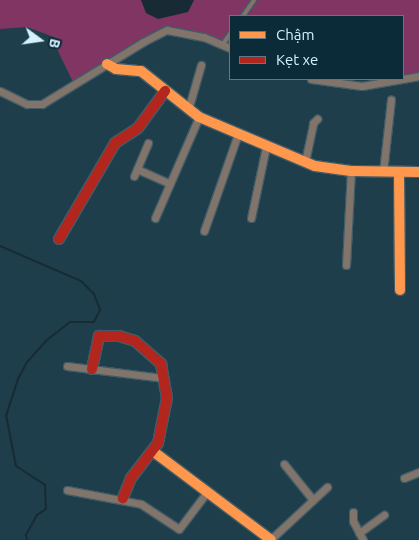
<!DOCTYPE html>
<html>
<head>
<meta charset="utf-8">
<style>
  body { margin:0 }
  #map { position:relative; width:419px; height:540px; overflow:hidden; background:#1d3e4a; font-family:Ubuntu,sans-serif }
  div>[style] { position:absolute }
  .green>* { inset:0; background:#803563 }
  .water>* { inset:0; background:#182b34 }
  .stream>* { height:2px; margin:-1px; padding:0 1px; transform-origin:1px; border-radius:1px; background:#182b34 }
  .roads { filter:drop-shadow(1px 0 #415c67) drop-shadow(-1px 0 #415c67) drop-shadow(0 1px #415c67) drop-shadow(0 -1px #415c67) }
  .lane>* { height:4px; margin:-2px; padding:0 2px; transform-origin:2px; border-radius:2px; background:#80746b }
  .street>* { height:7px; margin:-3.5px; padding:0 3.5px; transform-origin:3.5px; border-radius:3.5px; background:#80746b }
  .slow>* { height:10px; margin:-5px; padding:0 5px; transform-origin:5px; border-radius:5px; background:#ff974d }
  .jam>* { height:10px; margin:-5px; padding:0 5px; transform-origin:5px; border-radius:5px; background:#b3261e }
  span { translate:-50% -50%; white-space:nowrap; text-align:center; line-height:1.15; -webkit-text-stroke:4.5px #0c2b38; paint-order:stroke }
  .legend { position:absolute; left:229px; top:15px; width:175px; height:65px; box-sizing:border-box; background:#0c2b38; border:1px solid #5c7a87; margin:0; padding:6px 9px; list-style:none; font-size:15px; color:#d5f0fe }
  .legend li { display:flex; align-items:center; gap:10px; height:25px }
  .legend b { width:25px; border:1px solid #5c7a87 }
  .north { position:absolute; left:15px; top:15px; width:50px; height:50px; -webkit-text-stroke:4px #0c2b38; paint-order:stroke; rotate:104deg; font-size:14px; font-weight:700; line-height:20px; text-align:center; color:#d5f0fe }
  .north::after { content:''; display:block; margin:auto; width:18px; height:22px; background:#d5f0fe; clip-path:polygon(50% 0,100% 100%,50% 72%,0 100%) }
</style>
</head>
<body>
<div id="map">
  <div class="green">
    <i style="clip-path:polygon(0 0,419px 0,419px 74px,403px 77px,403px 16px,230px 16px,230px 45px,206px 34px,167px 28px,73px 82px,54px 43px,59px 39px,27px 27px,0 29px)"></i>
  </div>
  <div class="water">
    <i style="clip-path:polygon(141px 0,194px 0,188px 12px,158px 19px,146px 13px)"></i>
  </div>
  <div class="stream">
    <i style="left:0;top:246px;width:88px;rotate:23.4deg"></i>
    <i style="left:81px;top:281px;width:18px;rotate:45deg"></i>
    <i style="left:94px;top:294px;width:17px;rotate:69deg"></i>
    <i style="left:100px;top:310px;width:13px;rotate:117deg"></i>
    <i style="left:94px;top:322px;width:24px;rotate:180deg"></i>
    <i style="left:70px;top:322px;width:31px;rotate:142deg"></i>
    <i style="left:46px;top:341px;width:28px;rotate:132deg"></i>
    <i style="left:27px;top:362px;width:19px;rotate:118deg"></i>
    <i style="left:18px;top:379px;width:38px;rotate:108deg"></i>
    <i style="left:6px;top:415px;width:52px;rotate:78.9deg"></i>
    <i style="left:16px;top:466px;width:35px;rotate:33deg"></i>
    <i style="left:45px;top:485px;width:24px;rotate:88deg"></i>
    <i style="left:46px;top:509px;width:11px;rotate:146deg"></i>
    <i style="left:37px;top:515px;width:23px;rotate:119deg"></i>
    <i style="left:26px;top:535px;width:5px;rotate:79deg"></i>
  </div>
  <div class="roads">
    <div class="lane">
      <i style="left:243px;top:16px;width:19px;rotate:-55deg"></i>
      <i style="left:223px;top:44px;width:12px;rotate:-55deg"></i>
    </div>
    <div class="street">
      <i style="left:311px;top:79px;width:51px;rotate:7.8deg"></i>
      <i style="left:362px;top:86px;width:58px;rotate:-10deg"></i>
      <i style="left:0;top:91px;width:30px;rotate:26deg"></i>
      <i style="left:27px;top:104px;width:15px"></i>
      <i style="left:42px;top:104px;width:119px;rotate:-31.5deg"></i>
      <i style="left:143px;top:42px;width:27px;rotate:-27deg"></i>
      <i style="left:167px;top:30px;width:38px;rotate:11deg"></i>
      <i style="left:204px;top:37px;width:28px;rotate:23deg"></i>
      <i style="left:188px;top:110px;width:47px;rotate:-73.9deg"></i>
      <i style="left:305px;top:162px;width:40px;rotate:-78deg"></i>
      <i style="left:313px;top:123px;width:6px;rotate:-45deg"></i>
      <i style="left:137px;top:169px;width:36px;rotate:24deg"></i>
      <i style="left:383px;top:172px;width:73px;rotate:-83.7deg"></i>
      <i style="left:134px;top:176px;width:36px;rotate:-67deg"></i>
      <i style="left:155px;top:218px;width:110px;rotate:-66.5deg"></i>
      <i style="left:251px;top:218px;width:73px;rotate:-78.1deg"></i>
      <i style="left:204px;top:231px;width:103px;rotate:-70.7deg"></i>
      <i style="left:346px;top:265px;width:94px;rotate:-87deg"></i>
      <i style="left:67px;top:366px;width:98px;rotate:7.1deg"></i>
      <i style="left:284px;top:464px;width:46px;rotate:51.1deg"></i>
      <i style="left:404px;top:478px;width:16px;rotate:-22deg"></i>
      <i style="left:67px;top:490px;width:75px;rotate:10.7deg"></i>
      <i style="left:141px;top:504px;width:45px;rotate:33.3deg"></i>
      <i style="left:179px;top:529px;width:46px;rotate:-52.9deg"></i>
      <i style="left:353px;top:512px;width:9px;rotate:90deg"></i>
      <i style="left:353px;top:521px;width:21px;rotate:62deg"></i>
      <i style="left:359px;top:533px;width:31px;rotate:-36deg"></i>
      <i style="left:270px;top:540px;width:78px;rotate:-42.9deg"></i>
    </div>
    <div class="slow">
      <i style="left:107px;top:64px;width:10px;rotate:29deg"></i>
      <i style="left:116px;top:69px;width:25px;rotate:5deg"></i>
      <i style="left:141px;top:71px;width:74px;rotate:38.4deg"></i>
      <i style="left:199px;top:117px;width:126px;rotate:22.9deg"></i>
      <i style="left:315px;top:166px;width:36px;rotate:8deg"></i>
      <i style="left:351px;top:171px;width:68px;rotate:0.8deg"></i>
      <i style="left:399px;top:173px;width:117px;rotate:89.5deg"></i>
      <i style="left:154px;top:452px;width:146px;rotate:36.9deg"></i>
    </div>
    <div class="jam">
      <i style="left:59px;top:239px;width:111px;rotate:-59.7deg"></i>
      <i style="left:115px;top:143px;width:27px;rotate:-33deg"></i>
      <i style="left:138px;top:128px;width:46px;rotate:-53.9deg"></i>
      <i style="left:92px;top:369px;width:34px;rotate:-78deg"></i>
      <i style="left:99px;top:336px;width:20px"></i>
      <i style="left:119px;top:336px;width:17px;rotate:17deg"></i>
      <i style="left:135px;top:341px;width:35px;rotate:41deg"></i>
      <i style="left:161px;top:364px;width:35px;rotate:80deg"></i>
      <i style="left:167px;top:398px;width:46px;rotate:101.3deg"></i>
      <i style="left:158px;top:443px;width:44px;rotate:127.6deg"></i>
      <i style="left:131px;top:478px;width:22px;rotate:112deg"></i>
    </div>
  </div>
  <ul class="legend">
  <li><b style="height:6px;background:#ff974d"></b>Chậm</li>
  <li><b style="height:6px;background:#b3261e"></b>Kẹt xe</li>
  </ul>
  <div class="north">B</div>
</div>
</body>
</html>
